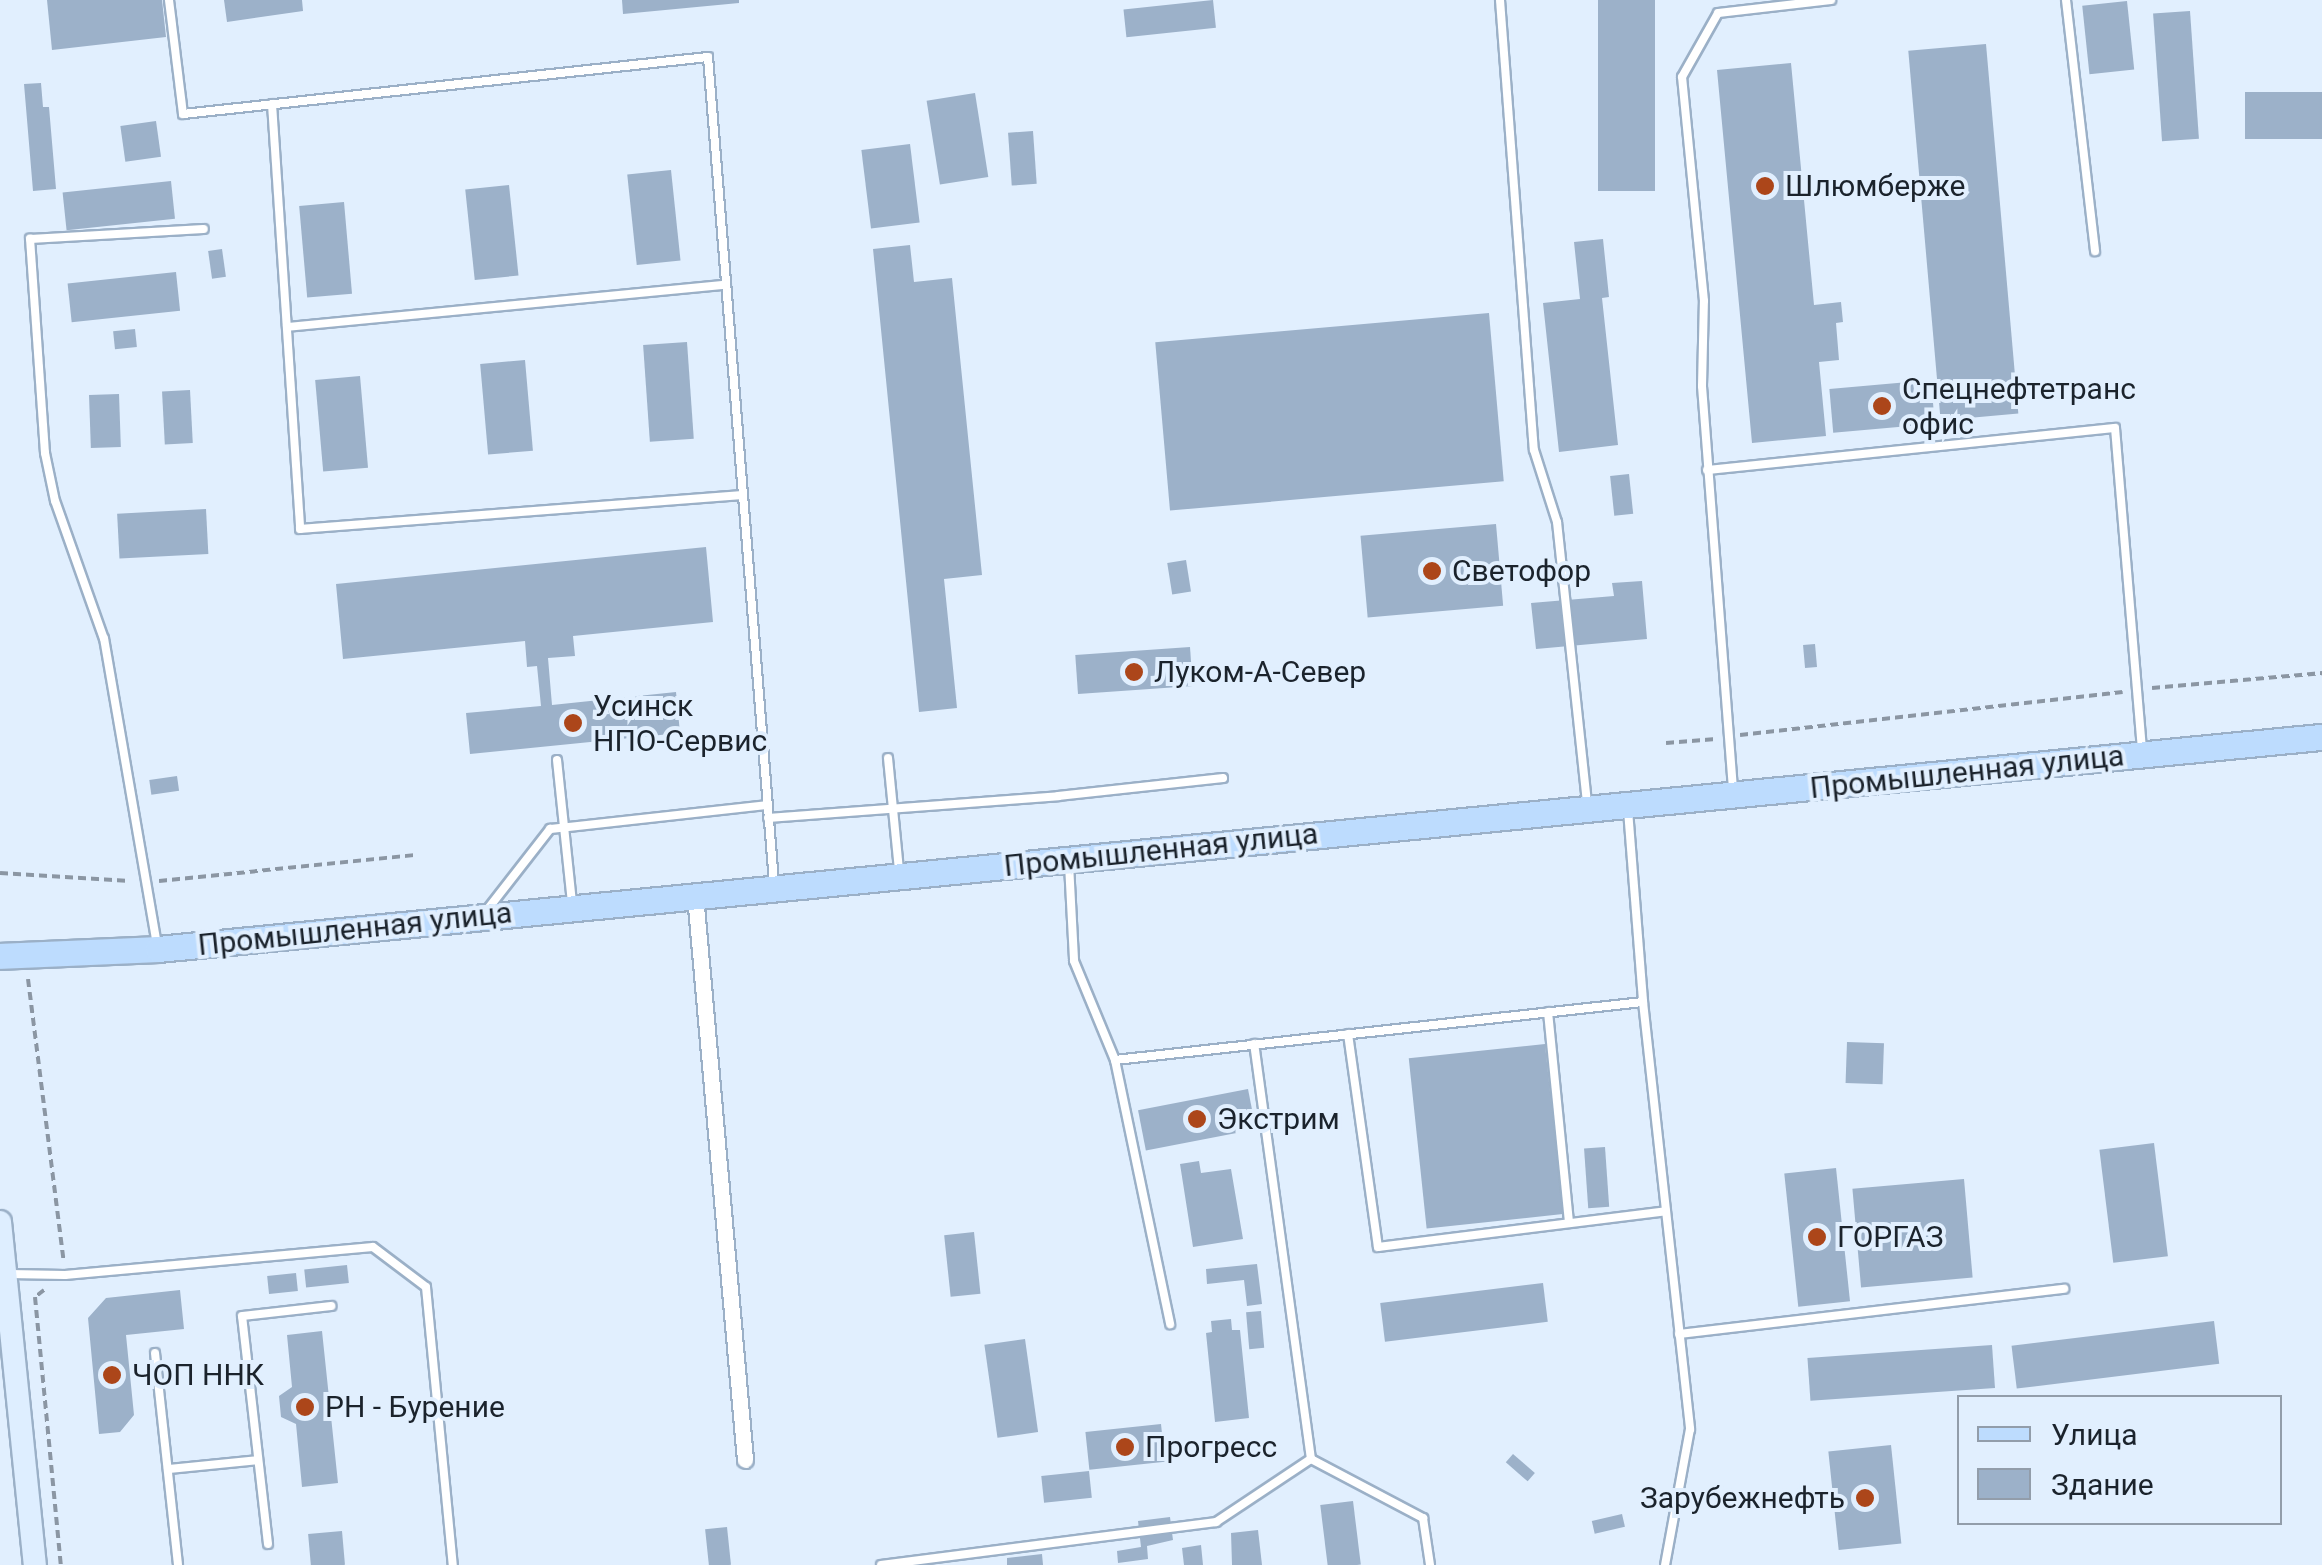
<!DOCTYPE html>
<html>
<head>
<meta charset="utf-8">
<style>
  body { margin:0 }
  #map { position:relative; width:2322px; height:1565px; overflow:hidden; background:#e1effe; font-family:Roboto,sans-serif }
  div>[style] { position:absolute }
  .building>* { inset:0; background:#9cb1c9; transform-origin:0 0 }
  .path>* { height:4px; margin-top:-2px; transform-origin:0; background:repeating-linear-gradient(90deg,#8b96a3 0 8px,transparent 0 13px) }
  .roads { filter:drop-shadow(2px 0 #9bb0c7) drop-shadow(-2px 0 #9bb0c7) drop-shadow(0 2px #9bb0c7) drop-shadow(0 -2px #9bb0c7) }
  .lane>* { height:8px; margin:-4px; padding:0 4px; transform-origin:4px; border-radius:4px; background:#fff }
  .street>* { height:15px; margin:-7.5px; padding:0 7.5px; transform-origin:7.5px; border-radius:7.5px; background:#fff }
  .secondary>* { height:22px; margin:-11px; padding:0 11px; transform-origin:11px; border-radius:11px; background:#deeeff }
  .primary>* { height:25px; margin:-12.5px; padding:0 12.5px; transform-origin:12.5px; border-radius:12.5px; background:#bddcfe }
  .dots>* { width:28px; height:28px; translate:-50% -50%; box-sizing:border-box; border:5px solid #e1effe; border-radius:50% }
  span { translate:-50% -50%; white-space:nowrap; text-align:center; line-height:1.15; -webkit-text-stroke:8px #e1effe; paint-order:stroke }
  .poi-label { font-size:30px; color:#1b232c }
  .left { translate:0 -50%; text-align:left }
  .right { translate:-100% -50%; text-align:right }
  .street-label { font-size:30px; color:#1b232c }
  .legend { position:absolute; left:1957px; top:1395px; width:325px; height:130px; box-sizing:border-box; background:#e1effe; border:2px solid #929daa; margin:0; padding:12px 18px; list-style:none; font-size:30px; color:#1b232c }
  .legend li { display:flex; align-items:center; gap:20px; height:50px }
  .legend b { width:50px; border:2px solid #929daa }
</style>
</head>
<body>
<div id="map">
  <div class="building">
    <i style="clip-path:polygon(47px 0,162px 0,166px 37px,52px 50px)"></i>
    <i style="clip-path:polygon(224px 0,302px 0,303px 11px,227px 22px)"></i>
    <i style="clip-path:polygon(622px 0,739px 0,739px 3px,623px 14px)"></i>
    <i style="left:1213px;top:0;width:28px;height:90px;rotate:84deg"></i>
    <i style="left:1598px;top:0;width:57px;height:191px"></i>
    <i style="left:2127px;top:1px;width:69px;height:45px;rotate:84deg"></i>
    <i style="left:2190px;top:11px;width:128px;height:37px;rotate:86deg"></i>
    <i style="left:1986px;top:44px;width:371px;height:78px;rotate:85deg"></i>
    <i style="clip-path:polygon(1791px 63px,1814px 305px,1841px 302px,1843px 322px,1836px 323px,1839px 360px,1819px 362px,1826px 436px,1752px 443px,1717px 70px)"></i>
    <i style="clip-path:polygon(41px 83px,43px 107px,49px 107px,56px 189px,33px 191px,24px 84px)"></i>
    <i style="left:2322px;top:92px;width:47px;height:77px;rotate:90deg"></i>
    <i style="left:975px;top:93px;width:85px;height:49px;rotate:81deg"></i>
    <i style="left:156px;top:121px;width:36px;height:36px;rotate:82deg"></i>
    <i style="left:1033px;top:131px;width:53px;height:25px;rotate:86deg"></i>
    <i style="left:910px;top:144px;width:79px;height:49px;rotate:83deg"></i>
    <i style="left:671px;top:170px;width:91px;height:44px;rotate:84deg"></i>
    <i style="left:171px;top:181px;width:38px;height:109px;rotate:84deg"></i>
    <i style="left:509px;top:185px;width:91px;height:44px;rotate:84deg"></i>
    <i style="left:344px;top:202px;width:92px;height:45px;rotate:85deg"></i>
    <i style="clip-path:polygon(1603px 239px,1609px 297px,1602px 298px,1618px 445px,1559px 452px,1543px 303px,1580px 299px,1574px 242px)"></i>
    <i style="clip-path:polygon(910px 245px,914px 282px,952px 278px,982px 575px,944px 579px,957px 708px,919px 712px,873px 249px)"></i>
    <i style="left:222px;top:249px;width:28px;height:14px;rotate:82deg"></i>
    <i style="left:176px;top:272px;width:39px;height:109px;rotate:84deg"></i>
    <i style="left:1489px;top:313px;width:169px;height:335px;rotate:85deg"></i>
    <i style="left:135px;top:329px;width:18px;height:22px;rotate:84deg"></i>
    <i style="left:687px;top:342px;width:97px;height:44px;rotate:86deg"></i>
    <i style="left:525px;top:360px;width:91px;height:45px;rotate:85deg"></i>
    <i style="left:360px;top:376px;width:92px;height:45px;rotate:85deg"></i>
    <i style="left:1931px;top:380px;width:44px;height:102px;rotate:85deg"></i>
    <i style="left:190px;top:390px;width:53px;height:28px;rotate:87deg"></i>
    <i style="left:119px;top:394px;width:53px;height:30px;rotate:88deg"></i>
    <i style="left:1629px;top:474px;width:40px;height:19px;rotate:84deg"></i>
    <i style="left:206px;top:509px;width:45px;height:89px;rotate:87deg"></i>
    <i style="left:1496px;top:524px;width:82px;height:136px;rotate:85deg"></i>
    <i style="clip-path:polygon(706px 547px,713px 622px,573px 636px,575px 656px,548px 658px,552px 705px,676px 692px,680px 733px,470px 754px,466px 713px,541px 706px,537px 666px,527px 667px,525px 641px,343px 659px,336px 584px)"></i>
    <i style="left:1186px;top:560px;width:32px;height:19px;rotate:81deg"></i>
    <i style="clip-path:polygon(1642px 581px,1647px 639px,1536px 649px,1531px 603px,1614px 596px,1612px 583px)"></i>
    <i style="left:1815px;top:644px;width:23px;height:12px;rotate:85deg"></i>
    <i style="left:1190px;top:647px;width:39px;height:115px;rotate:86deg"></i>
    <i style="left:177px;top:776px;width:15px;height:28px;rotate:82deg"></i>
    <i style="left:1847px;top:1042px;width:37px;height:41px;rotate:2deg"></i>
    <i style="left:1545px;top:1044px;width:171px;height:137px;rotate:84deg"></i>
    <i style="left:1248px;top:1089px;width:41px;height:112px;rotate:79deg"></i>
    <i style="left:2154px;top:1143px;width:114px;height:55px;rotate:83deg"></i>
    <i style="left:1605px;top:1147px;width:60px;height:21px;rotate:86deg"></i>
    <i style="clip-path:polygon(1199px 1161px,1201px 1173px,1231px 1169px,1243px 1239px,1193px 1247px,1180px 1164px)"></i>
    <i style="left:1836px;top:1168px;width:134px;height:52px;rotate:84deg"></i>
    <i style="left:1964px;top:1179px;width:99px;height:112px;rotate:85deg"></i>
    <i style="left:974px;top:1232px;width:62px;height:30px;rotate:84deg"></i>
    <i style="clip-path:polygon(1257px 1264px,1262px 1304px,1247px 1306px,1244px 1280px,1207px 1284px,1206px 1269px)"></i>
    <i style="left:347px;top:1265px;width:18px;height:43px;rotate:84deg"></i>
    <i style="left:296px;top:1273px;width:18px;height:29px;rotate:84deg"></i>
    <i style="left:1543px;top:1283px;width:39px;height:164px;rotate:83deg"></i>
    <i style="clip-path:polygon(180px 1290px,184px 1329px,126px 1335px,134px 1415px,120px 1432px,99px 1434px,88px 1318px,106px 1298px)"></i>
    <i style="left:1261px;top:1311px;width:37px;height:15px;rotate:85deg"></i>
    <i style="clip-path:polygon(1231px 1319px,1232px 1330px,1240px 1330px,1249px 1418px,1215px 1422px,1206px 1333px,1212px 1332px,1211px 1321px)"></i>
    <i style="left:2214px;top:1321px;width:43px;height:204px;rotate:83deg"></i>
    <i style="clip-path:polygon(322px 1331px,338px 1483px,302px 1487px,296px 1424px,281px 1417px,279px 1396px,292px 1387px,287px 1335px)"></i>
    <i style="left:1025px;top:1339px;width:94px;height:41px;rotate:82deg"></i>
    <i style="left:1992px;top:1345px;width:43px;height:185px;rotate:86deg"></i>
    <i style="left:1161px;top:1424px;width:38px;height:76px;rotate:84deg"></i>
    <i style="left:1891px;top:1445px;width:99px;height:63px;rotate:84deg"></i>
    <i style="left:1513px;top:1454px;width:29px;height:11px;rotate:41deg"></i>
    <i style="left:1089px;top:1471px;width:27px;height:48px;rotate:84deg"></i>
    <i style="left:1353px;top:1501px;width:64px;height:33px;rotate:83deg"></i>
    <i style="left:1622px;top:1514px;width:13px;height:31px;rotate:77deg"></i>
    <i style="clip-path:polygon(1170px 1517px,1173px 1540px,1147px 1546px,1148px 1559px,1118px 1563px,1117px 1551px,1141px 1547px,1138px 1521px)"></i>
    <i style="left:727px;top:1527px;width:38px;height:22px;rotate:84deg"></i>
    <i style="clip-path:polygon(1258px 1530px,1262px 1565px,1232px 1565px,1231px 1533px)"></i>
    <i style="left:342px;top:1531px;width:34px;height:34px;rotate:85deg"></i>
    <i style="clip-path:polygon(1201px 1545px,1203px 1565px,1184px 1565px,1182px 1548px)"></i>
    <i style="clip-path:polygon(1042px 1554px,1043px 1565px,1007px 1565px,1007px 1558px)"></i>
  </div>
  <div class="path">
    <i style="left:2152px;top:688px;width:171px;rotate:-5deg"></i>
    <i style="left:1740px;top:735px;width:385px;rotate:-6.4deg"></i>
    <i style="left:1666px;top:743px;width:50px;rotate:-4.6deg"></i>
    <i style="left:0;top:873px;width:130px;rotate:3.5deg"></i>
    <i style="left:159px;top:881px;width:256px;rotate:-5.8deg"></i>
    <i style="left:28px;top:979px;width:285px;rotate:82.8deg"></i>
    <i style="left:44px;top:1290px;width:11px;rotate:142deg"></i>
    <i style="left:35px;top:1297px;width:269px;rotate:84.5deg"></i>
  </div>
  <div class="roads">
    <div class="lane">
      <i style="left:169px;top:0;width:115px;rotate:83deg"></i>
      <i style="left:183px;top:114px;width:528px;rotate:-6.2deg"></i>
      <i style="left:708px;top:57px;width:829px;rotate:85.43deg"></i>
      <i style="left:1500px;top:0;width:451px;rotate:85.7deg"></i>
      <i style="left:1534px;top:450px;width:76px;rotate:72.3deg"></i>
      <i style="left:1557px;top:522px;width:284px;rotate:83.9deg"></i>
      <i style="left:2066px;top:0;width:253px;rotate:83.4deg"></i>
      <i style="left:272px;top:104px;width:426px;rotate:86.2deg"></i>
      <i style="left:300px;top:529px;width:443px;rotate:-4.4deg"></i>
      <i style="left:287px;top:327px;width:441px;rotate:-5.5deg"></i>
      <i style="left:1707px;top:470px;width:410px;rotate:-5.9deg"></i>
      <i style="left:2115px;top:428px;width:321px;rotate:85.2deg"></i>
      <i style="left:888px;top:758px;width:114px;rotate:84.4deg"></i>
      <i style="left:557px;top:760px;width:144px;rotate:84deg"></i>
      <i style="left:1733px;top:789px;width:404px;rotate:-94.4deg"></i>
      <i style="left:1702px;top:386px;width:85px;rotate:-88.7deg"></i>
      <i style="left:1704px;top:301px;width:225px;rotate:-95.6deg"></i>
      <i style="left:1682px;top:77px;width:73px;rotate:-60.6deg"></i>
      <i style="left:1718px;top:13px;width:114px;rotate:-6.6deg"></i>
      <i style="left:1628px;top:810px;width:193px;rotate:85.5deg"></i>
      <i style="left:1643px;top:1002px;width:430px;rotate:83.7deg"></i>
      <i style="left:1690px;top:1429px;width:138px;rotate:100.4deg"></i>
      <i style="left:768px;top:818px;width:291px;rotate:-4.3deg"></i>
      <i style="left:1058px;top:796px;width:166px;rotate:-6.2deg"></i>
      <i style="left:1069px;top:864px;width:97px;rotate:87deg"></i>
      <i style="left:1074px;top:961px;width:107px;rotate:67.5deg"></i>
      <i style="left:1115px;top:1060px;width:270px;rotate:78.2deg"></i>
      <i style="left:487px;top:910px;width:103px;rotate:-52.1deg"></i>
      <i style="left:550px;top:829px;width:218px;rotate:-6.3deg"></i>
      <i style="left:157px;top:945px;width:311px;rotate:-99.8deg"></i>
      <i style="left:104px;top:639px;width:146px;rotate:-109.5deg"></i>
      <i style="left:55px;top:501px;width:49px;rotate:-101.8deg"></i>
      <i style="left:45px;top:453px;width:215px;rotate:-94deg"></i>
      <i style="left:30px;top:239px;width:174px;rotate:-3.3deg"></i>
      <i style="left:1548px;top:1012px;width:212px;rotate:84.3deg"></i>
      <i style="left:1348px;top:1034px;width:215px;rotate:82deg"></i>
      <i style="left:1378px;top:1247px;width:290px;rotate:-7.1deg"></i>
      <i style="left:1115px;top:1060px;width:531px;rotate:-6.27deg"></i>
      <i style="left:9px;top:1274px;width:56px;rotate:1deg"></i>
      <i style="left:65px;top:1275px;width:309px;rotate:-5.2deg"></i>
      <i style="left:373px;top:1247px;width:66px;rotate:37deg"></i>
      <i style="left:426px;top:1287px;width:279px;rotate:84.5deg"></i>
      <i style="left:1679px;top:1334px;width:388px;rotate:-6.7deg"></i>
      <i style="left:155px;top:1353px;width:213px;rotate:83.8deg"></i>
      <i style="left:1311px;top:1459px;width:127px;rotate:27.8deg"></i>
      <i style="left:1423px;top:1518px;width:48px;rotate:81.5deg"></i>
      <i style="left:168px;top:1469px;width:90px;rotate:-5.7deg"></i>
      <i style="left:268px;top:1544px;width:229px;rotate:-96.5deg"></i>
      <i style="left:242px;top:1316px;width:90px;rotate:-6.4deg"></i>
      <i style="left:881px;top:1565px;width:338px;rotate:-7.3deg"></i>
      <i style="left:1216px;top:1522px;width:114px;rotate:-33.6deg"></i>
      <i style="left:1311px;top:1459px;width:419px;rotate:-97.8deg"></i>
    </div>
    <div class="street">
      <i style="left:695px;top:895px;width:567px;rotate:84.94deg"></i>
    </div>
    <div class="secondary">
      <i style="left:0;top:1222px;width:345px;rotate:84.2deg"></i>
    </div>
    <div class="primary">
      <i style="left:0;top:956px;width:158px;rotate:-2.5deg"></i>
      <i style="left:158px;top:949px;width:2174px;rotate:-5.6deg"></i>
    </div>
  </div>
  <div class="dots">
    <i style="left:1765px;top:186px;background:#ac461a"></i>
    <i style="left:1882px;top:406px;background:#ac461a"></i>
    <i style="left:1432px;top:571px;background:#ac461a"></i>
    <i style="left:1134px;top:672px;background:#ac461a"></i>
    <i style="left:573px;top:723px;background:#ac461a"></i>
    <i style="left:1197px;top:1119px;background:#ac461a"></i>
    <i style="left:1817px;top:1237px;background:#ac461a"></i>
    <i style="left:112px;top:1375px;background:#ac461a"></i>
    <i style="left:305px;top:1407px;background:#ac461a"></i>
    <i style="left:1125px;top:1447px;background:#ac461a"></i>
    <i style="left:1865px;top:1498px;background:#ac461a"></i>
  </div>
  <div class="poi-label">
    <span class="left" style="left:1785px;top:186px">Шлюмберже</span>
    <span class="left" style="left:1902px;top:406px">Спецнефтетранс<br>офис</span>
    <span class="left" style="left:1452px;top:571px">Светофор</span>
    <span class="left" style="left:1154px;top:672px">Луком-А-Север</span>
    <span class="left" style="left:593px;top:723px">Усинск<br>НПО-Сервис</span>
    <span class="left" style="left:1217px;top:1119px">Экстрим</span>
    <span class="left" style="left:1837px;top:1237px">ГОРГАЗ</span>
    <span class="left" style="left:132px;top:1375px">ЧОП ННК</span>
    <span class="left" style="left:325px;top:1407px">РН - Бурение</span>
    <span class="left" style="left:1145px;top:1447px">Прогресс</span>
    <span class="right" style="left:1845px;top:1498px">Зарубежнефть</span>
  </div>
  <div class="street-label">
    <span style="left:1967px;top:772px;rotate:-6deg">Промышленная улица</span>
    <span style="left:1161px;top:850px;rotate:-6deg">Промышленная улица</span>
    <span style="left:355px;top:929px;rotate:-6deg">Промышленная улица</span>
  </div>
  <ul class="legend">
  <li><b style="height:12px;background:#bddcfe"></b>Улица</li>
  <li><b style="height:28px;background:#9cb1c9"></b>Здание</li>
  </ul>
</div>
</body>
</html>
